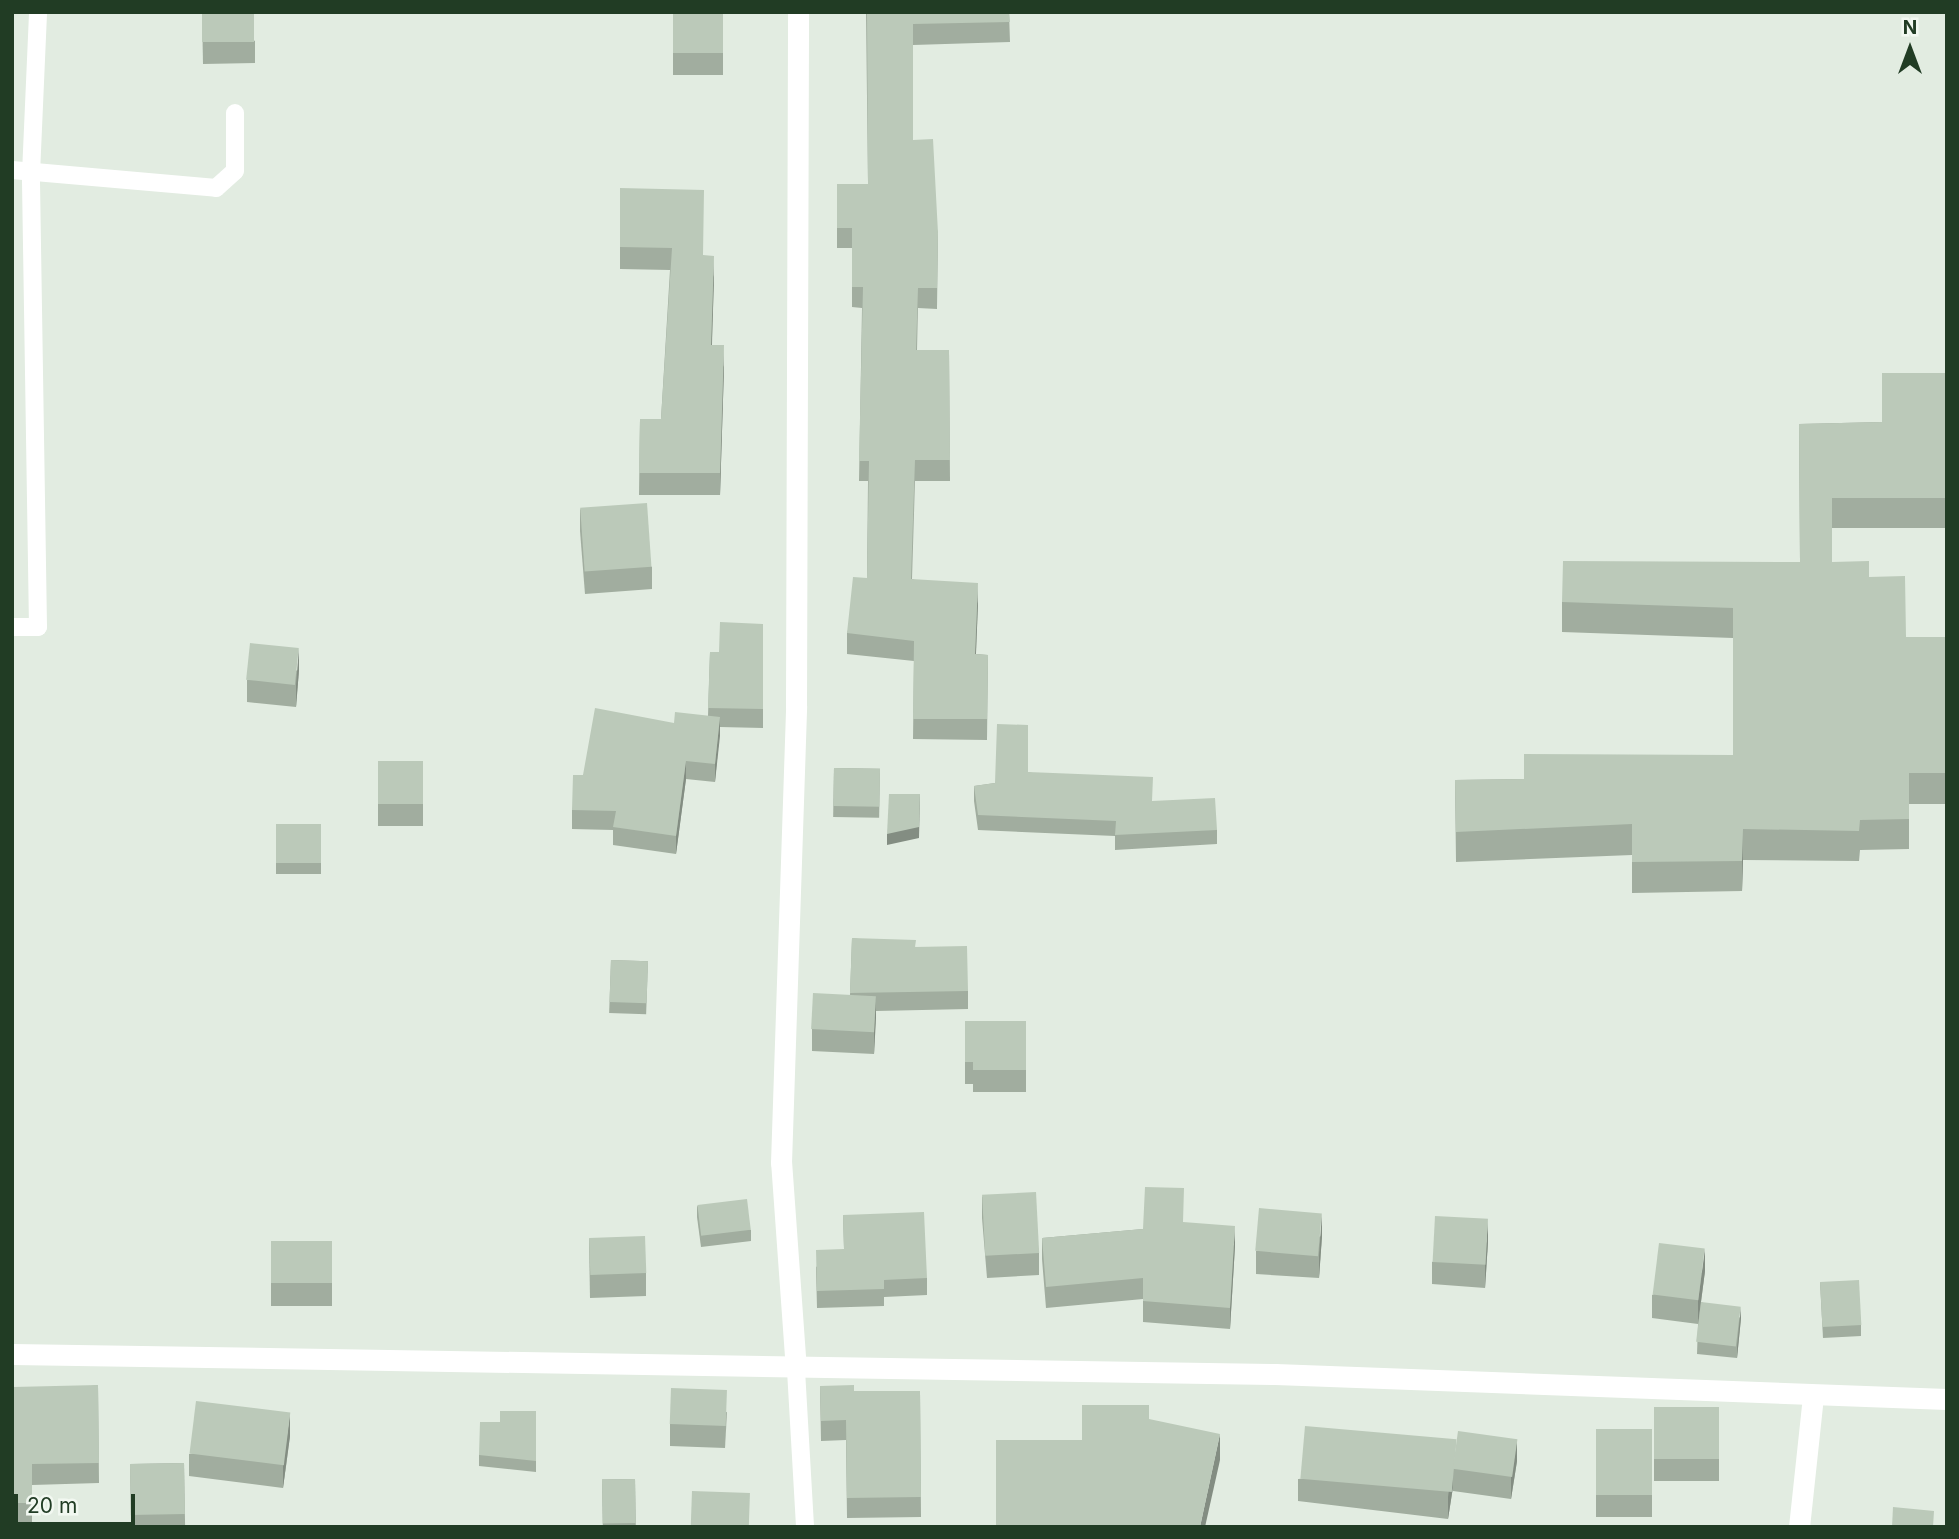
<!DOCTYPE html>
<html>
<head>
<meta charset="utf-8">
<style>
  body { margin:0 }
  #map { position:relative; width:1959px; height:1539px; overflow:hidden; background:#e2ece1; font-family:Inter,sans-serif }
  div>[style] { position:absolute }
  .service>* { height:18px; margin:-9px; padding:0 9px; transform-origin:9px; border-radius:9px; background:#fff }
  .minor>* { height:21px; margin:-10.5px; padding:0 10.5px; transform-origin:10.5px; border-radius:10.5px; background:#fff }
  .wall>* { inset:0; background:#a1ad9f; transform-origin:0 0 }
  .shaded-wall>* { inset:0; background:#838d82 }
  .building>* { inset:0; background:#bbc9b9; transform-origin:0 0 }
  span { translate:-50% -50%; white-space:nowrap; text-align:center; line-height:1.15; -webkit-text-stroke:5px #f2f8f1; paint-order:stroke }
  .frame { position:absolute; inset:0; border:14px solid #213c24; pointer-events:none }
  .north { position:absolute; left:1875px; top:14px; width:70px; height:70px; -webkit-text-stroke:5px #f2f8f1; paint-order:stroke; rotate:0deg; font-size:19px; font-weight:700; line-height:28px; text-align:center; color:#213c24 }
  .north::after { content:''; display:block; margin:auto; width:24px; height:32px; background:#213c24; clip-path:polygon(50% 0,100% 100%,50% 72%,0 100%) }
  .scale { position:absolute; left:14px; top:1494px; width:121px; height:32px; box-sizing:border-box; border:4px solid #213c24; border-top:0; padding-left:9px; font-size:21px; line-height:24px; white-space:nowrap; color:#213c24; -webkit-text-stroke:5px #f2f8f1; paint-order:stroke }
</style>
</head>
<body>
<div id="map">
  <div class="service">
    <i style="left:12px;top:170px;width:205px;rotate:5deg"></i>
    <i style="left:216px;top:188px;width:25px;rotate:-42deg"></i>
    <i style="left:235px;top:171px;width:58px;rotate:-90deg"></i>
    <i style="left:12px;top:627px;width:26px"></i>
    <i style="left:38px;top:627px;width:453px;rotate:-90.9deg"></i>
    <i style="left:31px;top:174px;width:162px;rotate:-87.5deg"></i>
    <i style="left:796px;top:1370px;width:157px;rotate:86.7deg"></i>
  </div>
  <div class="minor">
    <i style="left:12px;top:1354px;width:1263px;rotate:0.91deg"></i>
    <i style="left:1275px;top:1374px;width:672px;rotate:2.13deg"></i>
    <i style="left:796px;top:1370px;width:208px;rotate:-94.1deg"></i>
    <i style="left:781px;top:1163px;width:457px;rotate:-88.1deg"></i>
    <i style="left:796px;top:706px;width:694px;rotate:-89.83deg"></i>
    <i style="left:1799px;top:1527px;width:131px;rotate:-83.9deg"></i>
  </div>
  <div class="wall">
    <i style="clip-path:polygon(202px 12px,255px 41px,255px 63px,203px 64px)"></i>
    <i style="left:673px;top:12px;width:50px;height:63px"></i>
    <i style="clip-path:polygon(866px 12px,1009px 12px,1010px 42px,913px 45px,913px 140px,938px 233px,937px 309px,918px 308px,917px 350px,949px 350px,950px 481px,915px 481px,912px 579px,978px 603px,976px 654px,988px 655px,987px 740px,913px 739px,914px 661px,847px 654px,847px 633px,867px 578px,868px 481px,859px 481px,862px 308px,852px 307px,852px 248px,837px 248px,837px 184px,868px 184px)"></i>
    <i style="clip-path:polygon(620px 188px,703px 255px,714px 277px,712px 345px,724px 367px,720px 495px,639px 495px,640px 419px,661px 419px,670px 270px,620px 269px)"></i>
    <i style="clip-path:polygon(1947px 373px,1947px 528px,1832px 528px,1832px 562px,1869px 577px,1906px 637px,1947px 637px,1947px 804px,1909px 804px,1909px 849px,1860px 850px,1859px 861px,1743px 860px,1742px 891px,1632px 893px,1632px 855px,1456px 862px,1455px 780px,1524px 779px,1733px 755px,1733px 638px,1562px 632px,1562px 602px,1800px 562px,1799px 424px,1882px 422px)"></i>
    <i style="clip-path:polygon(580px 509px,652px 567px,652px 589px,585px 594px,580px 531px)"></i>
    <i style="clip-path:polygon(763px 624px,763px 728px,720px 727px,715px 782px,686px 779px,676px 854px,613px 845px,613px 830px,572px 829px,572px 810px,583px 775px,674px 723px,708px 716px,710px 652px,719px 652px)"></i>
    <i style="clip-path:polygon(299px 670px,296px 707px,247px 702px,247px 680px)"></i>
    <i style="left:378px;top:761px;width:45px;height:65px"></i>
    <i style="left:834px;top:768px;width:46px;height:49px;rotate:1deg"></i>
    <i style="clip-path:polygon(1028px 772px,1152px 801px,1217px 830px,1217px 844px,1115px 850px,1115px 836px,978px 830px,974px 801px,974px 786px,995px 783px)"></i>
    <i style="left:276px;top:824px;width:45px;height:50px"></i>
    <i style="clip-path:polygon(852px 938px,916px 947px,968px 991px,968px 1009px,876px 1011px,874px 1054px,812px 1051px,812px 1029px,850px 995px)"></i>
    <i style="left:611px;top:960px;width:37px;height:53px;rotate:2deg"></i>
    <i style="clip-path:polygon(965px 1021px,1026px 1021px,1026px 1092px,973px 1092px,973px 1084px,965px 1084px)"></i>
    <i style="clip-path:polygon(982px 1196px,1039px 1253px,1039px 1275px,987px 1278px,982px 1218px)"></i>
    <i style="clip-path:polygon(697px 1206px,751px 1230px,751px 1241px,701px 1247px,697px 1217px)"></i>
    <i style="clip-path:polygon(843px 1215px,927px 1278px,927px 1295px,884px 1297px,884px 1306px,817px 1308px,816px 1267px,844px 1249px)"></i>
    <i style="clip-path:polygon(1184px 1223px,1235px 1246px,1230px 1329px,1143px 1322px,1143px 1299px,1046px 1308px,1042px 1259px,1042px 1238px,1143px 1229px)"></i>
    <i style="clip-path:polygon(1322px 1236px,1319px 1278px,1256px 1274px,1256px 1251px)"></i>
    <i style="clip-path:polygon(589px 1239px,646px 1273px,646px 1296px,590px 1298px)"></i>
    <i style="left:271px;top:1241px;width:61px;height:65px"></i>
    <i style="clip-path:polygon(1488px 1242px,1485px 1288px,1432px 1284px,1432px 1262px)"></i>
    <i style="clip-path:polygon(1705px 1271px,1701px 1302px,1741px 1318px,1737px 1358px,1697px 1354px,1698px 1324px,1652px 1318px,1652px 1295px)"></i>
    <i style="clip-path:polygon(1820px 1282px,1861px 1325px,1861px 1336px,1823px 1338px)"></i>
    <i style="clip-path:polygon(98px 1385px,99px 1483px,32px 1485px,32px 1524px,12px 1524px,12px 1397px)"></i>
    <i style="clip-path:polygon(820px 1386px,854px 1391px,920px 1391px,921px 1517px,847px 1518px,846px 1440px,821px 1441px)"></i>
    <i style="left:1654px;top:1407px;width:65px;height:74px"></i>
    <i style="clip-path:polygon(536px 1411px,536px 1472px,479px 1466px,479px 1455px,500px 1422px)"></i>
    <i style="clip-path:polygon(727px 1412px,725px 1448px,670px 1446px,670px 1424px)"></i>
    <i style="left:1596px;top:1429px;width:56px;height:88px"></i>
    <i style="clip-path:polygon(290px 1436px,283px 1488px,189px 1476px,189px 1454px)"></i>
    <i style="clip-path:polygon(1517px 1461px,1511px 1499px,1453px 1491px,1453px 1487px,1448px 1519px,1298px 1501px,1298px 1479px)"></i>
    <i style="left:184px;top:1463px;width:64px;height:54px;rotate:89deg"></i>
    <i style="left:635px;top:1479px;width:48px;height:33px;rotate:89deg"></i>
  </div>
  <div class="shaded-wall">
    <i style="clip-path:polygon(714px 256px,714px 277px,711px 367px,711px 345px)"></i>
    <i style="clip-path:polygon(724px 345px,724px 367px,720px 495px,720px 473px)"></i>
    <i style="clip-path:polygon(978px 583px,978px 603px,975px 675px,975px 654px)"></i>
    <i style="clip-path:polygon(299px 648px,299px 670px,296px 707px,296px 685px)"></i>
    <i style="clip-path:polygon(720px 717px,720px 736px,715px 782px,715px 764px)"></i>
    <i style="clip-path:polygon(686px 761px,686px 779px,676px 854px,676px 836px)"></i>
    <i style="clip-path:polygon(920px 794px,919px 838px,887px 845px,887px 834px)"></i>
    <i style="clip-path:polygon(1743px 829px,1743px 860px,1742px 891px,1742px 861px)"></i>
    <i style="clip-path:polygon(876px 996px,876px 1018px,874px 1054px,874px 1032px)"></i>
    <i style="clip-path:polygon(1322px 1213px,1322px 1236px,1319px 1278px,1319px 1256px)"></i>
    <i style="clip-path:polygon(1488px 1219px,1488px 1242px,1485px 1288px,1485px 1265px)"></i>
    <i style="clip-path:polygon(1235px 1226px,1235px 1246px,1230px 1329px,1230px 1308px)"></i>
    <i style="clip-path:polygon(1705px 1249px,1705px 1271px,1698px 1324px,1698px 1301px)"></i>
    <i style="clip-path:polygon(1741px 1307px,1741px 1318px,1737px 1358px,1737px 1347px)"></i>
    <i style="clip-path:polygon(290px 1413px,290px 1436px,283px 1488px,283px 1466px)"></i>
    <i style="clip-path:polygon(1220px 1434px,1220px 1460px,1205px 1527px,1200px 1527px)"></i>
    <i style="clip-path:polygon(1517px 1439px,1517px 1461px,1511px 1499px,1511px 1477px)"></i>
    <i style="clip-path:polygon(1456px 1440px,1453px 1469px,1453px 1487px,1448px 1519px,1448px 1497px)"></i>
  </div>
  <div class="building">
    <i style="left:202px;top:12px;width:52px;height:30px"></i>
    <i style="left:673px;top:12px;width:50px;height:41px"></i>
    <i style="clip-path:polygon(867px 12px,1009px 12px,1010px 22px,913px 24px,913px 140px,933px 139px,938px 233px,937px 288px,918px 288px,916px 350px,949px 350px,950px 460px,915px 460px,911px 579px,978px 583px,975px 654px,988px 655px,987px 719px,913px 719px,914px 641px,847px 633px,853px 577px,867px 578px,869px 461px,859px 461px,863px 287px,852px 287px,852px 228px,837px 228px,837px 184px,868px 184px)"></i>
    <i style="clip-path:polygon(620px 188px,704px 190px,703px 255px,714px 256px,711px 345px,724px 345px,720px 473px,639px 473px,640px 419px,661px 419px,672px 248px,620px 247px)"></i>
    <i style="clip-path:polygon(1882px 373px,1947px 373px,1947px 498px,1832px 498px,1832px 562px,1869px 561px,1869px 577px,1905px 576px,1906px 637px,1947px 637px,1947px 773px,1909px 773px,1909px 819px,1860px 820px,1859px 831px,1743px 829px,1742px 861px,1632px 862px,1632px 824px,1456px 832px,1455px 780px,1524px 779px,1524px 754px,1733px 755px,1733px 608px,1562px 602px,1563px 561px,1800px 562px,1799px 424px,1882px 422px)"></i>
    <i style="left:647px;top:503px;width:64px;height:67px;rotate:86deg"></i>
    <i style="clip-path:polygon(720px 622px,763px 624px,763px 709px,708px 708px,710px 652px,719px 652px)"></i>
    <i style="left:250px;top:643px;width:49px;height:37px;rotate:6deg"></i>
    <i style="clip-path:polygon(595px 708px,674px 723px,675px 712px,720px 717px,715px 764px,686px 761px,676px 836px,613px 827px,616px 811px,572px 810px,573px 775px,583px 775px)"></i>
    <i style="clip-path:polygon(997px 724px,1028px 725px,1028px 772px,1153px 777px,1152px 801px,1215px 798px,1217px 830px,1115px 835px,1116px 821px,978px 815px,974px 786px,995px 783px)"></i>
    <i style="left:378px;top:761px;width:45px;height:43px"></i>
    <i style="left:834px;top:768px;width:46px;height:38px;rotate:1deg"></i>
    <i style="clip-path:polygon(889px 794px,920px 794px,919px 827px,887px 834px)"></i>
    <i style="left:276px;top:824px;width:45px;height:39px"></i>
    <i style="clip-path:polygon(852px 938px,916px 940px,915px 947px,967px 946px,968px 991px,850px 993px)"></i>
    <i style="left:611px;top:960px;width:37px;height:42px;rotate:2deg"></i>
    <i style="left:813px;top:993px;width:63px;height:36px;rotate:3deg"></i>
    <i style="clip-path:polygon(965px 1021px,1026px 1021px,1026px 1070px,973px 1070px,973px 1062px,965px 1062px)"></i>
    <i style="clip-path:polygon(1145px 1187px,1184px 1188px,1183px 1222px,1235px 1226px,1230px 1308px,1143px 1301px,1143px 1278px,1046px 1287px,1042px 1238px,1143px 1229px)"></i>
    <i style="left:1036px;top:1192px;width:61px;height:54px;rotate:87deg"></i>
    <i style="left:747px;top:1199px;width:31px;height:50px;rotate:83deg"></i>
    <i style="left:1259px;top:1208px;width:63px;height:43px;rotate:5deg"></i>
    <i style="clip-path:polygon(924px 1212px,927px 1278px,884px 1280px,884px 1289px,817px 1291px,816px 1250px,844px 1249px,843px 1215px)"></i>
    <i style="left:1435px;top:1216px;width:53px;height:46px;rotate:3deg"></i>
    <i style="left:645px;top:1236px;width:37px;height:56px;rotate:88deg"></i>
    <i style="left:271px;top:1241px;width:61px;height:42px"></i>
    <i style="left:1659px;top:1243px;width:46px;height:52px;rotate:7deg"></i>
    <i style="left:1859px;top:1280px;width:45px;height:39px;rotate:87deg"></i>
    <i style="left:1701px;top:1302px;width:40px;height:40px;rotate:7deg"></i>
    <i style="clip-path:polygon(98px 1385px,99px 1463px,32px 1464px,32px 1503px,12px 1503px,12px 1397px,14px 1397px,13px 1387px)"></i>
    <i style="clip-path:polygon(854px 1385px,854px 1391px,920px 1391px,921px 1497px,847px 1498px,846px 1420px,821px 1421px,820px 1386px)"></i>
    <i style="left:671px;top:1388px;width:56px;height:36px;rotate:2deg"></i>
    <i style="left:196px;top:1401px;width:95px;height:53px;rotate:7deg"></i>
    <i style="clip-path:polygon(1082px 1405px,1149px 1405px,1149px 1419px,1220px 1434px,1200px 1527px,996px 1527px,996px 1440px,1082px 1440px)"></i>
    <i style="left:1654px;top:1407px;width:65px;height:52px"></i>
    <i style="clip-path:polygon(500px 1411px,536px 1411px,536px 1461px,479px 1455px,480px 1422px,500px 1422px)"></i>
    <i style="left:1305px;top:1426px;width:152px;height:53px;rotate:5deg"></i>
    <i style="left:1596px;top:1429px;width:56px;height:66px"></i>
    <i style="left:1458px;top:1431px;width:60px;height:38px;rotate:8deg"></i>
    <i style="left:184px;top:1463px;width:51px;height:54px;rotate:89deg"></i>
    <i style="left:635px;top:1479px;width:44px;height:33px;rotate:89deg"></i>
    <i style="left:692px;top:1491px;width:58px;height:36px;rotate:2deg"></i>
    <i style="clip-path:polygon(1893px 1507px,1934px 1511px,1933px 1527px,1892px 1527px)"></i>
  </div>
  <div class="frame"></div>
  <div class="north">N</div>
  <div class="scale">20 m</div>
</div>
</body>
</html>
